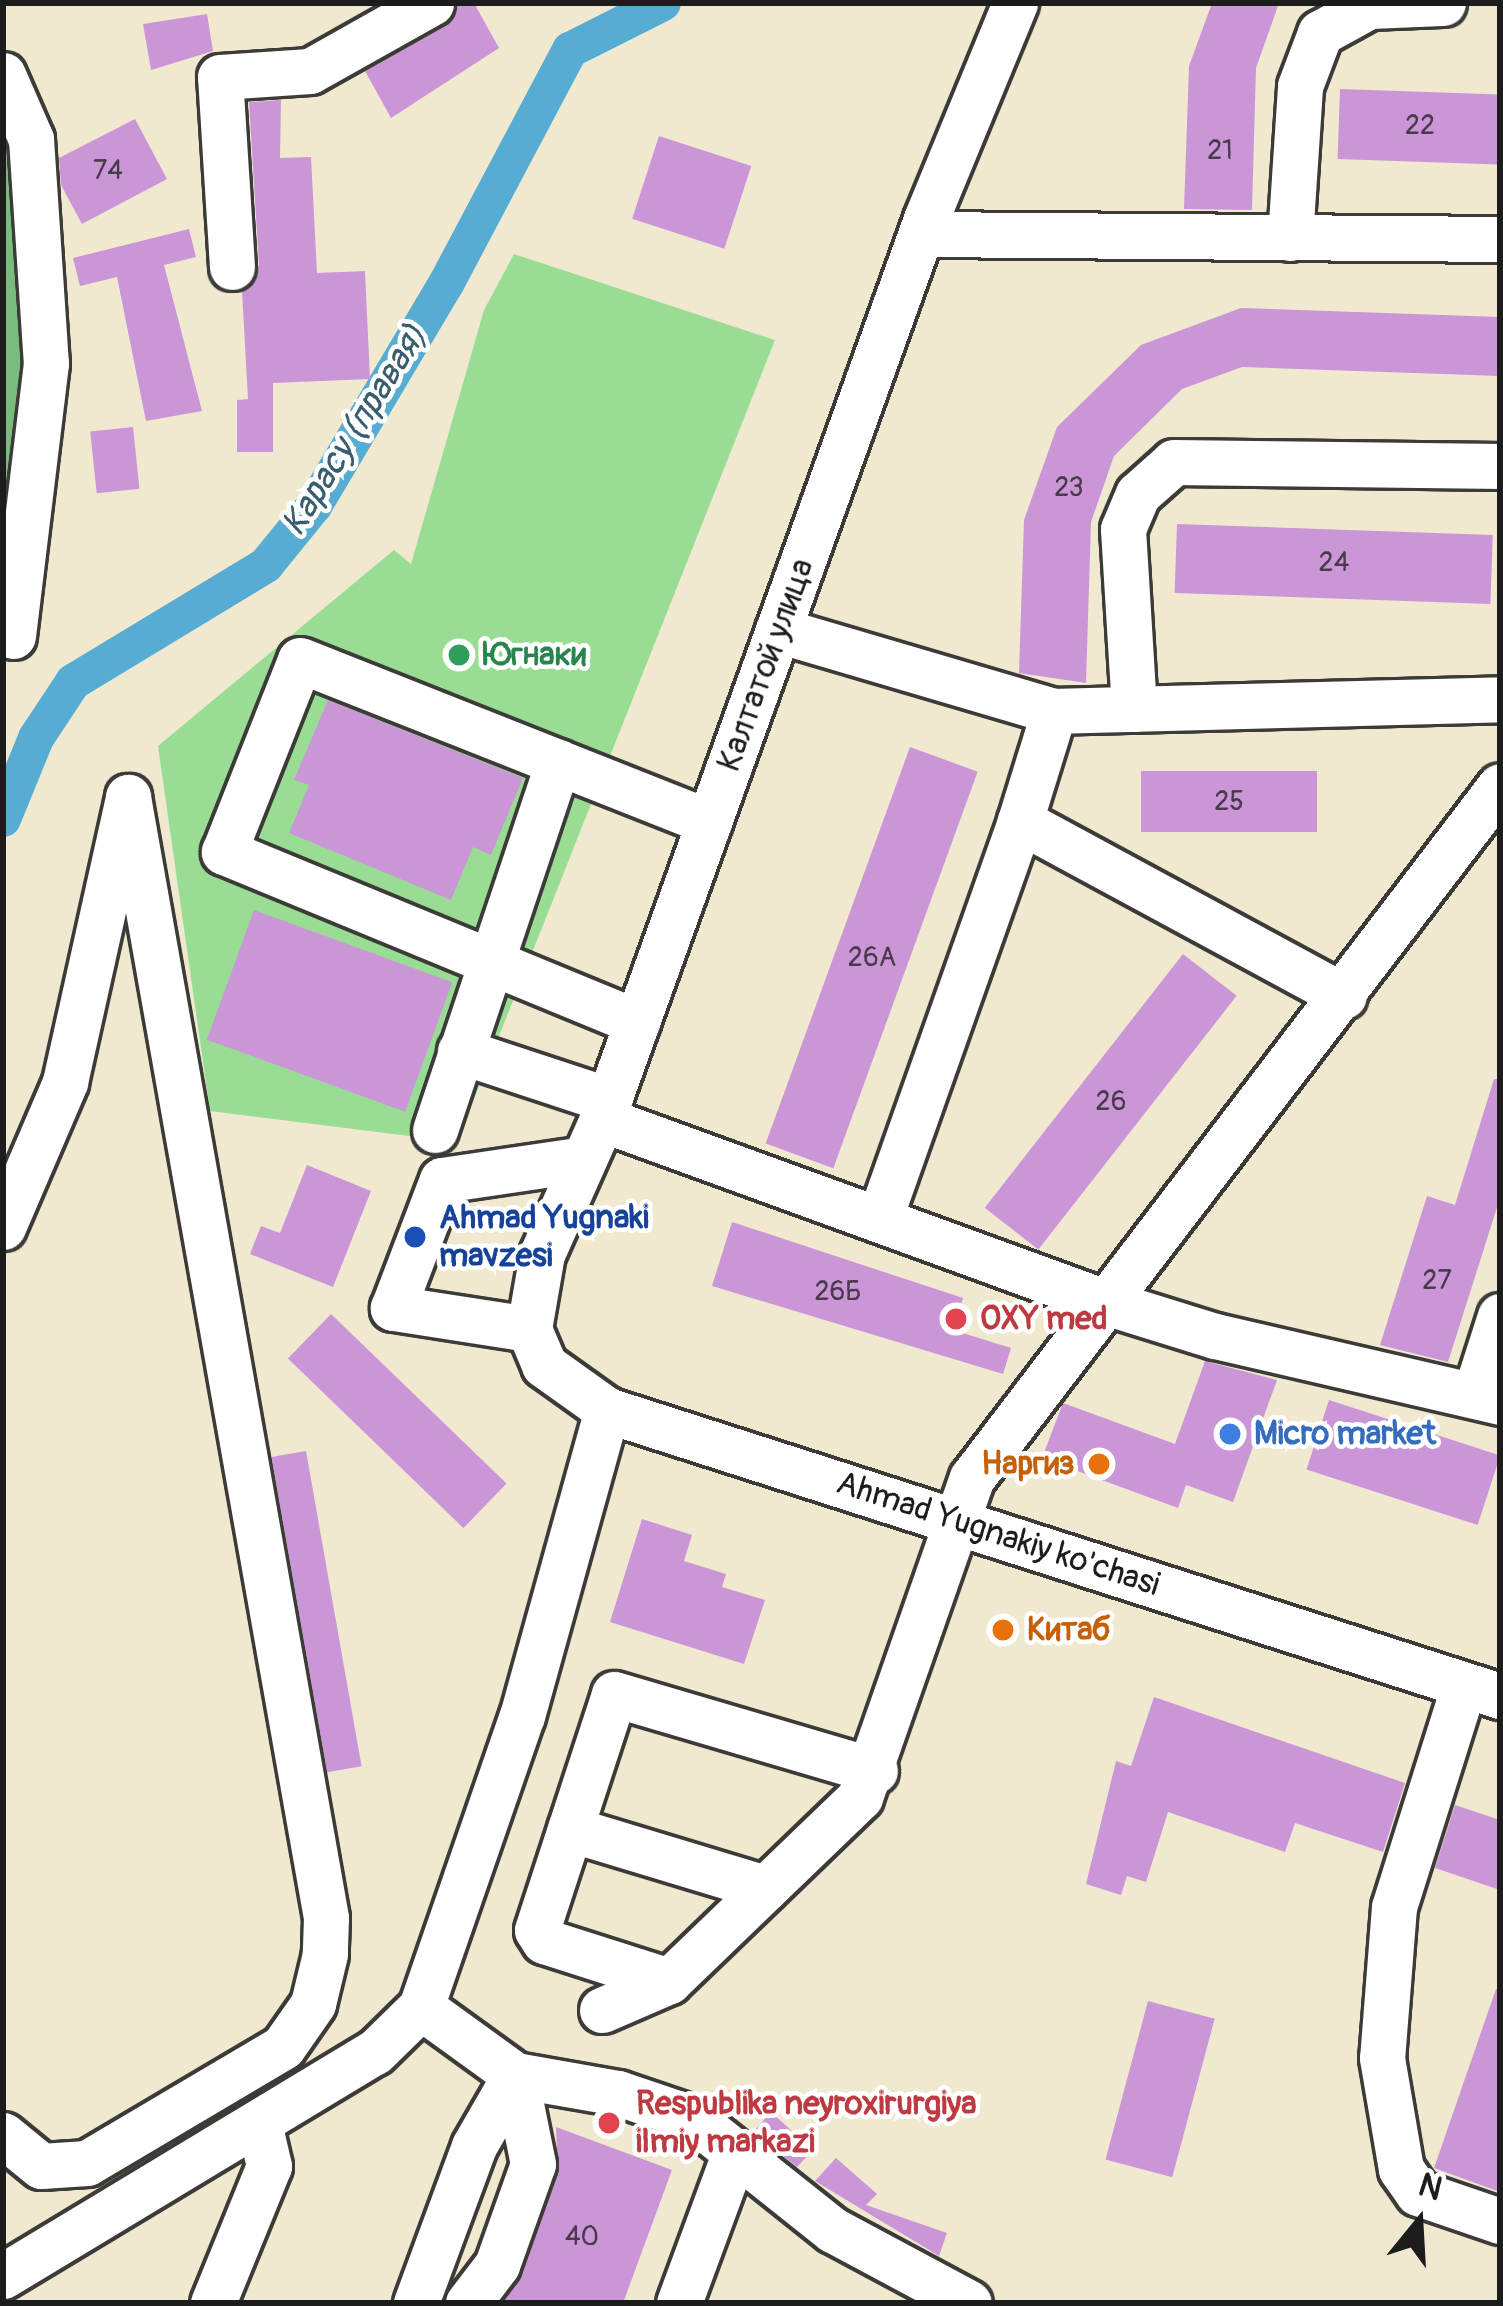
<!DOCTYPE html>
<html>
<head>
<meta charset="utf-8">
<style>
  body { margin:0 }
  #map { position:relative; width:1503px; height:2306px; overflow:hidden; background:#f0e8cf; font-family:Pangolin,sans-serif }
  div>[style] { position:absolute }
  .green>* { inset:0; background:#99dd95 }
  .forest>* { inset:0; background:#7abc7e }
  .canal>* { height:36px; margin:-18px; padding:0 18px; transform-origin:18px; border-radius:18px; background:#57acd3 }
  .building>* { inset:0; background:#cb96d8; transform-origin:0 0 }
  .roads { filter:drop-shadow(3px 0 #3c3b37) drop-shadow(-3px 0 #3c3b37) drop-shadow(0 3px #3c3b37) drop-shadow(0 -3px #3c3b37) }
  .minor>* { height:45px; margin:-22.5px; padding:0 22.5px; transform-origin:22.5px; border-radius:22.5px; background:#fff }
  .dots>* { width:33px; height:33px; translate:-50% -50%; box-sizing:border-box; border:6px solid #fff; border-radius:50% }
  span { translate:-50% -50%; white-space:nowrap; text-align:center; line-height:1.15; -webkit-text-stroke:9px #fff; paint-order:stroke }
  .number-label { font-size:27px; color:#483a4b }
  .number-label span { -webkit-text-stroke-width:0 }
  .leisure-label { font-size:33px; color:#27864d; font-weight:700 }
  .left { translate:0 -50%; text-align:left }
  .street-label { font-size:33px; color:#1c1c1c }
  .transit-label { font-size:33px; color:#164399; font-weight:700 }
  .health-label { font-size:33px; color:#be3a42; font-weight:700 }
  .shop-label { font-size:33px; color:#366cbe; font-weight:700 }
  .food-label { font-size:33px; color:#c56008; font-weight:700 }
  .right { translate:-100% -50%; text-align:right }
  .water-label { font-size:36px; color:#375d6e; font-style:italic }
  .frame { position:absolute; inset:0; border:6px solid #1c1c1c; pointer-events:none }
  .north { position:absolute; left:1359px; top:2162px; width:120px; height:120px; -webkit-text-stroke:9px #fff; paint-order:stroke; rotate:18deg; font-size:33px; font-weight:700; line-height:48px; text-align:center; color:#1c1c1c }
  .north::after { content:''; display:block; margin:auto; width:42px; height:54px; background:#1c1c1c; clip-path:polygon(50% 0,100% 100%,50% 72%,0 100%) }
</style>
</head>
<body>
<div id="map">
  <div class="green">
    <i style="clip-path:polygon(514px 254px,775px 340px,457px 1142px,210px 1111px,158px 746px,394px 550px,411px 564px,484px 310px)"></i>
  </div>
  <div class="forest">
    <i style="clip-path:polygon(3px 102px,21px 141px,27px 363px,3px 533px)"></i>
  </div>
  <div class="canal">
    <i style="left:3px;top:819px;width:87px;rotate:-67.8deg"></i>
    <i style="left:36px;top:738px;width:67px;rotate:-56.5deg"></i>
    <i style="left:73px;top:682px;width:226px;rotate:-31.2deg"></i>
    <i style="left:266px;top:565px;width:76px;rotate:-50.9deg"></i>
    <i style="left:314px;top:506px;width:258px;rotate:-59.3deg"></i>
    <i style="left:446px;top:284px;width:265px;rotate:-62.1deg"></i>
    <i style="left:570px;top:50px;width:104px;rotate:-26.8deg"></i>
  </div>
  <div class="building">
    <i style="clip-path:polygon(474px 3px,499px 48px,391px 118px,365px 71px,444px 27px,458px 4px)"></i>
    <i style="clip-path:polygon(1212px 3px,1279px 3px,1256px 68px,1252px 210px,1184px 209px,1189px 66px)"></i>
    <i style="clip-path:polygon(207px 14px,213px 51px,151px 70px,143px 24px)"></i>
    <i style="left:1340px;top:89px;width:160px;height:70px;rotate:2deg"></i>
    <i style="clip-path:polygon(281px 100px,280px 158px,311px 157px,317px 273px,365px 271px,370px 379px,273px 383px,273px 452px,237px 452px,237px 400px,248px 399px,242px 291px,259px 265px,249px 102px)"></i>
    <i style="clip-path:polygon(135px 119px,167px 179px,82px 224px,61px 185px,59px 158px)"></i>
    <i style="left:659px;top:136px;width:97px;height:87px;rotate:18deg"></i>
    <i style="clip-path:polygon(189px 229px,196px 257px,164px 265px,202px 411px,146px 421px,117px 277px,80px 286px,73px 258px)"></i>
    <i style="clip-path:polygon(1241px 308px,1500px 317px,1500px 376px,1242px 367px,1182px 389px,1114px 456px,1091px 522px,1086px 683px,1019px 673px,1024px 520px,1057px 427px,1141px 345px)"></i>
    <i style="left:133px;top:427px;width:62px;height:43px;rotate:84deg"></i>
    <i style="left:1177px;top:524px;width:316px;height:69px;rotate:2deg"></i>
    <i style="clip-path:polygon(328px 700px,523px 778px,491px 855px,473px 847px,451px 900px,289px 833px,309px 785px,294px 780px)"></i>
    <i style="left:910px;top:747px;width:72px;height:422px;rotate:20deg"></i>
    <i style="left:1141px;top:771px;width:176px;height:61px"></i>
    <i style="left:254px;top:910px;width:211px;height:138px;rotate:20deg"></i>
    <i style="left:1183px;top:954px;width:68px;height:322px;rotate:38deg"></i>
    <i style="clip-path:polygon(1494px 1079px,1500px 1079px,1500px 1198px,1448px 1362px,1380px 1345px,1427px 1196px,1455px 1205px)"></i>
    <i style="clip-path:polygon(307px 1165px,371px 1191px,333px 1287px,250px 1254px,261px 1226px,280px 1233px)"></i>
    <i style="clip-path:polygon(732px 1222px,963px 1298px,953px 1330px,1011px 1348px,1003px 1374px,712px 1286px)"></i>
    <i style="left:331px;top:1314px;width:244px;height:62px;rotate:44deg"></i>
    <i style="clip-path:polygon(1205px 1361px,1277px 1380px,1233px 1502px,1186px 1485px,1178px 1508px,1042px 1458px,1063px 1403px,1175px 1444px)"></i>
    <i style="left:1329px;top:1400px;width:180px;height:73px;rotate:18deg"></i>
    <i style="left:306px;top:1451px;width:320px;height:35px;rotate:80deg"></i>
    <i style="clip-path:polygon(642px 1519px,692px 1535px,684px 1561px,726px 1574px,722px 1587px,765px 1600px,744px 1664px,610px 1622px)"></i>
    <i style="clip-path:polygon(1154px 1697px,1405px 1783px,1383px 1852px,1295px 1823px,1285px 1852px,1168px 1812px,1146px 1882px,1127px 1876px,1121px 1895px,1086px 1884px,1116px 1761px,1131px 1766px)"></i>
    <i style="clip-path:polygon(1455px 1805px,1500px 1820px,1500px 1890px,1435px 1868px)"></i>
    <i style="clip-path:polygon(1496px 1989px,1500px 1989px,1500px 2192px,1434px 2168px)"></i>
    <i style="left:1148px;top:2001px;width:69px;height:164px;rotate:15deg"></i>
    <i style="clip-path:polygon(771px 2112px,813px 2150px,797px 2167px,753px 2132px)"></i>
    <i style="clip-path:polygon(556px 2127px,672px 2170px,623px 2303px,502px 2303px,522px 2275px,558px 2173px)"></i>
    <i style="clip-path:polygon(836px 2158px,877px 2194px,866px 2205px,947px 2233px,939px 2256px,815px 2181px)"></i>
  </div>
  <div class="roads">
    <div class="minor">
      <i style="left:3px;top:75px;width:70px;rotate:66.4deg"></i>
      <i style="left:31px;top:139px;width:225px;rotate:86.2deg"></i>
      <i style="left:46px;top:363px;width:275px;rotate:96.9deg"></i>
      <i style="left:921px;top:234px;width:579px;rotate:0.49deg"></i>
      <i style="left:1290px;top:238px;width:152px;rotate:-86.2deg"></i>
      <i style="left:1300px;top:86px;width:57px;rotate:-69.3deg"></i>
      <i style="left:1320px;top:33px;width:56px;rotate:-28.9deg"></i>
      <i style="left:1369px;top:6px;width:74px;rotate:-2.3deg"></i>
      <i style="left:232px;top:267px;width:190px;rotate:-93.6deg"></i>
      <i style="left:220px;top:77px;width:90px;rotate:-3.8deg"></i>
      <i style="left:310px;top:71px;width:139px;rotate:-29.3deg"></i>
      <i style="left:778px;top:630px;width:288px;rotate:16.4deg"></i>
      <i style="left:1054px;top:711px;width:446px;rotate:-1.5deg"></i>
      <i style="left:1134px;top:709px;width:180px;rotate:-93.5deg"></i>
      <i style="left:1123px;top:529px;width:38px;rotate:-67deg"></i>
      <i style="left:1138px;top:494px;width:48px;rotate:-41.6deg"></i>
      <i style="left:1174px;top:462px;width:326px;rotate:0.7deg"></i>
      <i style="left:1020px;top:821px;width:115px;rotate:-72.8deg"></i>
      <i style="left:637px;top:1022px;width:447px;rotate:-157.6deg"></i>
      <i style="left:224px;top:852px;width:206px;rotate:-68.4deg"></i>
      <i style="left:300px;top:660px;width:440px;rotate:21.6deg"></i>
      <i style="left:460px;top:1051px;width:157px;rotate:18.2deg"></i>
      <i style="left:602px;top:1119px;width:535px;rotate:19.99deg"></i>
      <i style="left:1105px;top:1302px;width:115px;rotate:17.2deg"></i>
      <i style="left:1215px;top:1336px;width:293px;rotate:13deg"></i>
      <i style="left:435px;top:1130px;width:388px;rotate:-71.5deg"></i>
      <i style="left:880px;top:1217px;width:420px;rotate:-70.5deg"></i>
      <i style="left:1020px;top:821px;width:368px;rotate:28.4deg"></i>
      <i style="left:3px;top:1227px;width:158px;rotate:-66.8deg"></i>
      <i style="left:65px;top:1082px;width:292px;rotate:-77.5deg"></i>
      <i style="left:128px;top:797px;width:1138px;rotate:79.98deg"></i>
      <i style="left:326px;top:1918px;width:36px;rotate:92deg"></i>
      <i style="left:325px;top:1954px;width:51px;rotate:103.5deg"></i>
      <i style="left:313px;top:2004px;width:52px;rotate:124.9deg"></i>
      <i style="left:283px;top:2047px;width:228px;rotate:149.4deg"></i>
      <i style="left:87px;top:2163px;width:46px;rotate:176.3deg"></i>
      <i style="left:41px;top:2166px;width:49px;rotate:-140.8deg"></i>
      <i style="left:529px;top:1329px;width:76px;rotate:-80.2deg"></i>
      <i style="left:542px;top:1254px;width:148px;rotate:-66deg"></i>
      <i style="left:602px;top:1119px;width:957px;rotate:-70.2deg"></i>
      <i style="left:926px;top:219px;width:234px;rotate:-67.6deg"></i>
      <i style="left:529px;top:1329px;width:39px;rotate:67deg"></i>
      <i style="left:544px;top:1365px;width:77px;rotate:35.5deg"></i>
      <i style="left:607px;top:1410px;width:938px;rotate:17.76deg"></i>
      <i style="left:529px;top:1329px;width:138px;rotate:-171.2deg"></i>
      <i style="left:393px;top:1308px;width:137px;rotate:-69.1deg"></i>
      <i style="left:442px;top:1180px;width:137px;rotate:-8.4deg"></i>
      <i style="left:1475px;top:1394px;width:82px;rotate:-72.2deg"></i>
      <i style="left:1464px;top:1685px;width:233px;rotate:107.5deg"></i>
      <i style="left:1394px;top:1907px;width:151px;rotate:94.5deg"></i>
      <i style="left:1382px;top:2058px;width:113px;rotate:80.3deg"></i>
      <i style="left:1401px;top:2169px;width:29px;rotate:55deg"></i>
      <i style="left:1418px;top:2193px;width:87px;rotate:18.9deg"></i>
      <i style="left:570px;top:1829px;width:204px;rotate:16.8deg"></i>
      <i style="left:669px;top:1981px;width:131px;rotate:-162.3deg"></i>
      <i style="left:544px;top:1941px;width:13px;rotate:-122deg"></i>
      <i style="left:537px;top:1930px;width:248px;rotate:-71.9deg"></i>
      <i style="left:614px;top:1694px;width:272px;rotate:16.4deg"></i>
      <i style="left:421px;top:2007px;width:116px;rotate:35.9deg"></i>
      <i style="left:515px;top:2075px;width:105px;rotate:9.9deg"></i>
      <i style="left:618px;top:2093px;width:78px;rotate:18.7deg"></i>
      <i style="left:692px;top:2118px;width:180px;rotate:38.5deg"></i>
      <i style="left:833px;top:2230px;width:154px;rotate:28.2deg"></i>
      <i style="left:602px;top:2010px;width:73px;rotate:-23.4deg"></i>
      <i style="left:669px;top:1981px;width:265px;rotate:-43.9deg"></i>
      <i style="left:860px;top:1797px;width:338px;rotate:-70.7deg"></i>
      <i style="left:972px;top:1478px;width:870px;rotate:-52.66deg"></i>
      <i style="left:3px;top:2276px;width:434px;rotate:-31.1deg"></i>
      <i style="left:375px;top:2052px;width:64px;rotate:-44.4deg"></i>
      <i style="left:421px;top:2007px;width:308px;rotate:-70.9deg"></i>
      <i style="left:522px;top:1716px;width:318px;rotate:-74.5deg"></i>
      <i style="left:213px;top:2303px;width:148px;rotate:-67.8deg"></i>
      <i style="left:269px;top:2166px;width:44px;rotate:-103.1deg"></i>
      <i style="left:416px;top:2303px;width:167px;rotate:-69.7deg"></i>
      <i style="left:474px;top:2146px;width:82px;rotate:-60deg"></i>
      <i style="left:468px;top:2303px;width:48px;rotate:-52.7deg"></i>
      <i style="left:497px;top:2265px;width:107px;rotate:-70.4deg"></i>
      <i style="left:533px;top:2164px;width:91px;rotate:-101.4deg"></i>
      <i style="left:679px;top:2303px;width:161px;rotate:-69.7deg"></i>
    </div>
  </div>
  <div class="dots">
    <i style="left:459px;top:655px;background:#2e9e5b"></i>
    <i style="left:415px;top:1237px;background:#1a4fb4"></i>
    <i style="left:956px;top:1319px;background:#e0444e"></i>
    <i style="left:1230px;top:1434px;background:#3f7fe0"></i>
    <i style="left:1099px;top:1464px;background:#e8710a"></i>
    <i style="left:1003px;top:1630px;background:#e8710a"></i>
    <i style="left:609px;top:2123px;background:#e0444e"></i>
  </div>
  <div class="number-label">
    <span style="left:1420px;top:126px">22</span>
    <span style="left:1220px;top:151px">21</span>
    <span style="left:108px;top:171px">74</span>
    <span style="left:1069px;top:488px">23</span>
    <span style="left:1334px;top:563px">24</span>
    <span style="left:1229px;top:802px">25</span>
    <span style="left:872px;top:958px">26A</span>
    <span style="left:1111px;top:1102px">26</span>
    <span style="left:1437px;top:1281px">27</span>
    <span style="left:838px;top:1292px">26Б</span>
    <span style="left:582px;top:2237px">40</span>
  </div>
  <div class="leisure-label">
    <span class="left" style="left:483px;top:655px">Югнаки</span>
  </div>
  <div class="street-label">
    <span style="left:766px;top:665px;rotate:-70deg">Калтатой улица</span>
    <span style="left:998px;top:1534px;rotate:18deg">Ahmad Yugnakiy ko'chasi</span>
  </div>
  <div class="transit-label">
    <span class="left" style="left:439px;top:1237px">Ahmad Yugnaki<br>mavzesi</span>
  </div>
  <div class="health-label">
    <span class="left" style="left:980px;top:1319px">OXY med</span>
    <span class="left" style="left:636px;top:2123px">Respublika neyroxirurgiya<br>ilmiy markazi</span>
  </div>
  <div class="shop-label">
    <span class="left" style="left:1254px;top:1434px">Micro market</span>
  </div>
  <div class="food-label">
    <span class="right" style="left:1075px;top:1464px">Наргиз</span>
    <span class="left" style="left:1027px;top:1630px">Китаб</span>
  </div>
  <div class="water-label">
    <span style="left:354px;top:430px;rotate:-58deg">Карасу (правая)</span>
  </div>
  <div class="frame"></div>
  <div class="north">N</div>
</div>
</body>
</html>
